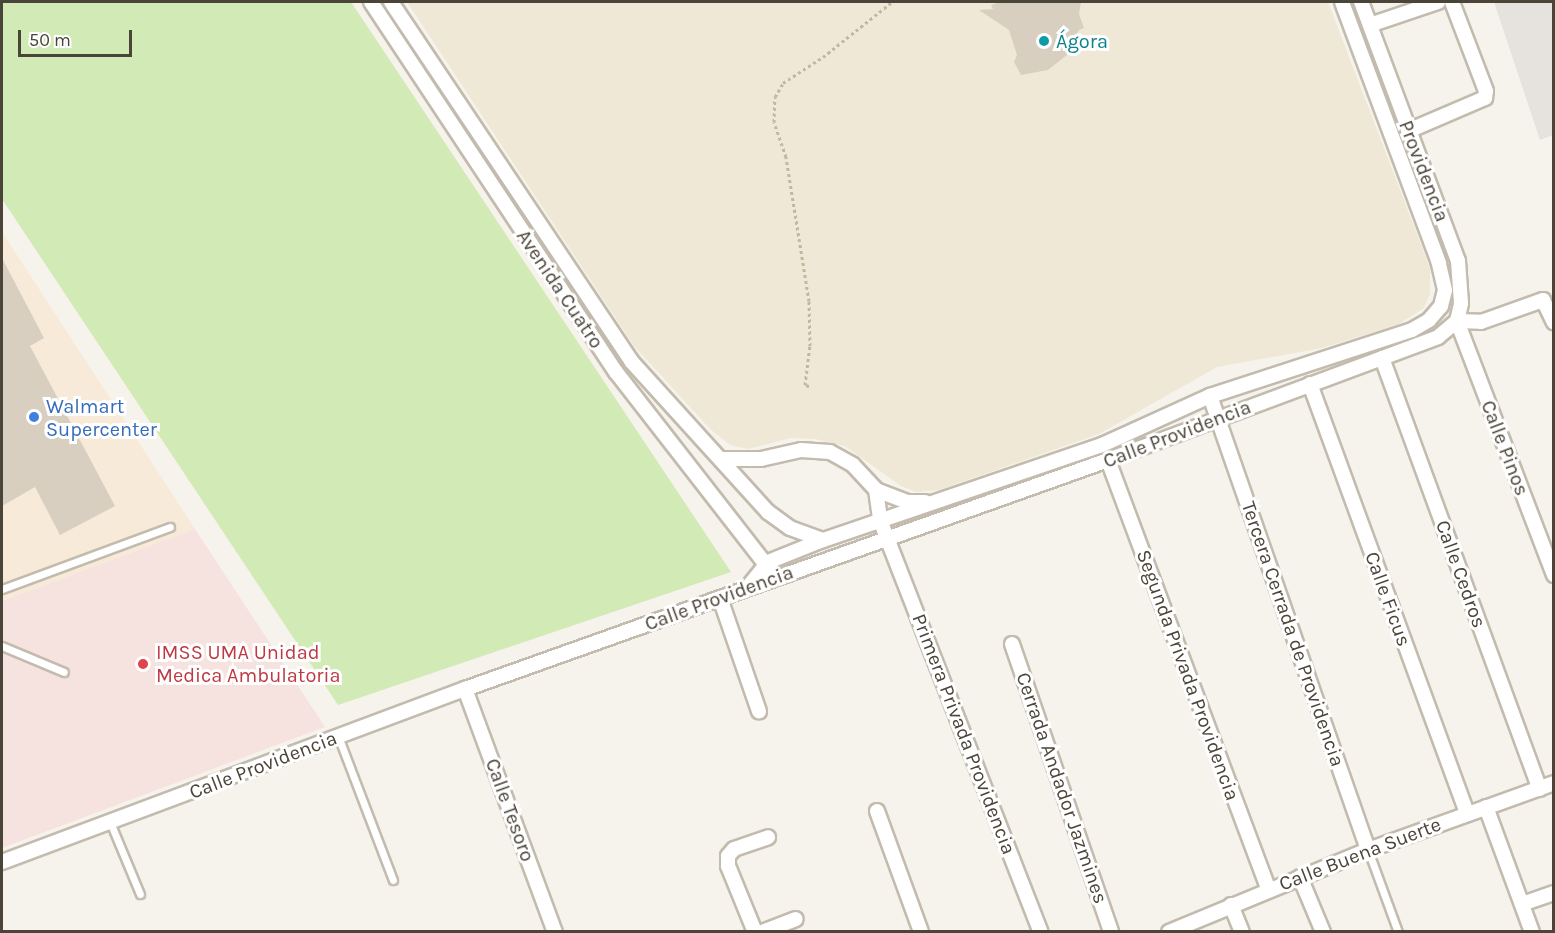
<!DOCTYPE html>
<html>
<head>
<meta charset="utf-8">
<style>
  body { margin:0 }
  #map { position:relative; width:1555px; height:933px; overflow:hidden; background:#f6f3ec; font-family:Karla,sans-serif }
  div>[style] { position:absolute }
  .commercial>* { inset:0; background:#f7ead8 }
  .industrial>* { inset:0; background:#e6e2dd }
  .education>* { inset:0; background:#efe8d6 }
  .medical>* { inset:0; background:#f6e3e0 }
  .green>* { inset:0; background:#d2eab5 }
  .building>* { inset:0; background:#d8cfc1 }
  .path>* { height:3px; margin-top:-1.5px; transform-origin:0; background:repeating-linear-gradient(90deg,#c4b79f 0 3px,transparent 0 6px) }
  .roads { filter:drop-shadow(2px 0 #c2bbae) drop-shadow(-2px 0 #c2bbae) drop-shadow(0 2px #c2bbae) drop-shadow(0 -2px #c2bbae) }
  .service>* { height:7px; margin:-3.5px; padding:0 3.5px; transform-origin:3.5px; border-radius:3.5px; background:#fff }
  .minor>* { height:14px; margin:-7px; padding:0 7px; transform-origin:7px; border-radius:7px; background:#fff }
  .dots>* { width:16px; height:16px; translate:-50% -50%; box-sizing:border-box; border:3px solid #fff; border-radius:50% }
  span { translate:-50% -50%; white-space:nowrap; text-align:center; line-height:1.15; -webkit-text-stroke:6px #fff; paint-order:stroke }
  .culture-label { font-size:20px; color:#0d838f }
  .left { translate:0 -50%; text-align:left }
  .street-label { font-size:20px; color:#4b4439 }
  .shop-label { font-size:20px; color:#366cbe }
  .health-label { font-size:20px; color:#be3a42 }
  .frame { position:absolute; inset:0; border:3px solid #4b4439; pointer-events:none }
  .scale { position:absolute; left:18px; top:30px; width:114px; height:27px; box-sizing:border-box; border:3px solid #4b4439; border-top:0; padding-left:8px; font-size:18px; line-height:21px; white-space:nowrap; color:#4b4439; -webkit-text-stroke:4px #fff; paint-order:stroke }
</style>
</head>
<body>
<div id="map">
  <div class="commercial">
    <i style="clip-path:polygon(2px 232px,195px 529px,2px 601px)"></i>
  </div>
  <div class="industrial">
    <i style="clip-path:polygon(1494px 2px,1553px 2px,1553px 135px,1540px 140px)"></i>
  </div>
  <div class="education">
    <i style="clip-path:polygon(407px 2px,1328px 2px,1430px 268px,1430px 294px,1424px 308px,1399px 324px,1322px 348px,1217px 367px,1099px 434px,939px 490px,916px 492px,901px 486px,845px 446px,815px 439px,791px 438px,748px 449px,730px 445px,710px 429px,634px 346px)"></i>
  </div>
  <div class="medical">
    <i style="clip-path:polygon(195px 529px,325px 727px,2px 848px,2px 601px)"></i>
  </div>
  <div class="green">
    <i style="clip-path:polygon(2px 2px,351px 2px,731px 572px,338px 705px,2px 199px)"></i>
  </div>
  <div class="building">
    <i style="clip-path:polygon(1000px 2px,1081px 2px,1079px 14px,1084px 28px,1079px 30px,1067px 55px,1048px 70px,1021px 75px,1014px 62px,1017px 55px,1009px 30px,979px 10px,993px 9px,991px 5px)"></i>
    <i style="clip-path:polygon(2px 258px,44px 338px,30px 346px,115px 506px,60px 535px,35px 487px,2px 506px)"></i>
  </div>
  <div class="path">
    <i style="left:809px;top:386px;width:4px;rotate:-166deg"></i>
    <i style="left:805px;top:385px;width:39px;rotate:-83deg"></i>
    <i style="left:810px;top:346px;width:45px;rotate:-91.3deg"></i>
    <i style="left:809px;top:301px;width:146px;rotate:-99.1deg"></i>
    <i style="left:786px;top:157px;width:37px;rotate:-109deg"></i>
    <i style="left:774px;top:122px;width:25px;rotate:-88deg"></i>
    <i style="left:775px;top:97px;width:16px;rotate:-60deg"></i>
    <i style="left:783px;top:83px;width:48px;rotate:-33deg"></i>
    <i style="left:823px;top:57px;width:88px;rotate:-38.6deg"></i>
  </div>
  <div class="roads">
    <div class="service">
      <i style="left:2px;top:589px;width:179px;rotate:-20.3deg"></i>
      <i style="left:2px;top:646px;width:67px;rotate:22.8deg"></i>
      <i style="left:338px;top:736px;width:154px;rotate:69.1deg"></i>
      <i style="left:110px;top:822px;width:78px;rotate:67.4deg"></i>
      <i style="left:1368px;top:850px;width:87px;rotate:69.9deg"></i>
    </div>
    <div class="minor">
      <i style="left:371px;top:2px;width:444px;rotate:56.5deg"></i>
      <i style="left:616px;top:372px;width:252px;rotate:52.1deg"></i>
      <i style="left:391px;top:2px;width:432px;rotate:56.2deg"></i>
      <i style="left:631px;top:361px;width:204px;rotate:47.8deg"></i>
      <i style="left:768px;top:512px;width:27px;rotate:36deg"></i>
      <i style="left:790px;top:528px;width:35px;rotate:20deg"></i>
      <i style="left:1370px;top:25px;width:72px;rotate:-18.7deg"></i>
      <i style="left:1408px;top:131px;width:84px;rotate:-23.2deg"></i>
      <i style="left:1485px;top:98px;width:7px;rotate:-82deg"></i>
      <i style="left:1486px;top:91px;width:95px;rotate:-110.9deg"></i>
      <i style="left:1457px;top:321px;width:272px;rotate:69.1deg"></i>
      <i style="left:1457px;top:321px;width:24px;rotate:2deg"></i>
      <i style="left:1481px;top:322px;width:66px;rotate:-19.5deg"></i>
      <i style="left:1543px;top:300px;width:25px;rotate:64deg"></i>
      <i style="left:1382px;top:358px;width:459px;rotate:69.9deg"></i>
      <i style="left:1310px;top:384px;width:458px;rotate:69.9deg"></i>
      <i style="left:1210px;top:396px;width:481px;rotate:70.8deg"></i>
      <i style="left:722px;top:459px;width:39px"></i>
      <i style="left:761px;top:459px;width:41px;rotate:-12.7deg"></i>
      <i style="left:801px;top:450px;width:29px;rotate:4deg"></i>
      <i style="left:830px;top:452px;width:26px;rotate:29deg"></i>
      <i style="left:853px;top:465px;width:34px;rotate:47deg"></i>
      <i style="left:876px;top:490px;width:33px;rotate:21deg"></i>
      <i style="left:907px;top:502px;width:18px"></i>
      <i style="left:1108px;top:460px;width:458px;rotate:69.5deg"></i>
      <i style="left:876px;top:490px;width:30px;rotate:82deg"></i>
      <i style="left:880px;top:520px;width:442px;rotate:68.7deg"></i>
      <i style="left:748px;top:587px;width:32px;rotate:-51deg"></i>
      <i style="left:768px;top:562px;width:59px;rotate:-21.8deg"></i>
      <i style="left:823px;top:540px;width:295px;rotate:-18.8deg"></i>
      <i style="left:1102px;top:445px;width:119px;rotate:-24.4deg"></i>
      <i style="left:1210px;top:396px;width:213px;rotate:-18.1deg"></i>
      <i style="left:1412px;top:330px;width:20px;rotate:-30deg"></i>
      <i style="left:1429px;top:320px;width:18px;rotate:-49deg"></i>
      <i style="left:1441px;top:306px;width:16px;rotate:-76deg"></i>
      <i style="left:1445px;top:290px;width:28px;rotate:-103deg"></i>
      <i style="left:1439px;top:263px;width:278px;rotate:-110.4deg"></i>
      <i style="left:720px;top:598px;width:120px;rotate:71deg"></i>
      <i style="left:1012px;top:644px;width:305px;rotate:71deg"></i>
      <i style="left:465px;top:689px;width:259px;rotate:69.7deg"></i>
      <i style="left:1486px;top:807px;width:133px;rotate:69.8deg"></i>
      <i style="left:877px;top:811px;width:129px;rotate:70deg"></i>
      <i style="left:2px;top:862px;width:494px;rotate:-20.5deg"></i>
      <i style="left:465px;top:689px;width:683px;rotate:-19.6deg"></i>
      <i style="left:1108px;top:460px;width:352px;rotate:-20.4deg"></i>
      <i style="left:1438px;top:337px;width:25px;rotate:-40deg"></i>
      <i style="left:1457px;top:321px;width:18px;rotate:-77deg"></i>
      <i style="left:1461px;top:303px;width:42px;rotate:-94.1deg"></i>
      <i style="left:1458px;top:261px;width:277px;rotate:-110.5deg"></i>
      <i style="left:1300px;top:877px;width:60px;rotate:67.3deg"></i>
      <i style="left:1522px;top:904px;width:34px;rotate:-19deg"></i>
      <i style="left:1231px;top:905px;width:29px;rotate:68deg"></i>
      <i style="left:755px;top:932px;width:71px;rotate:-112.2deg"></i>
      <i style="left:728px;top:866px;width:10px;rotate:-90deg"></i>
      <i style="left:728px;top:856px;width:9px;rotate:-49deg"></i>
      <i style="left:734px;top:849px;width:36px;rotate:-19deg"></i>
      <i style="left:762px;top:932px;width:36px;rotate:-21deg"></i>
      <i style="left:1169px;top:932px;width:215px;rotate:-22.4deg"></i>
      <i style="left:1368px;top:850px;width:198px;rotate:-19.8deg"></i>
    </div>
  </div>
  <div class="dots">
    <i style="left:1044px;top:41px;background:#0f9aa8"></i>
    <i style="left:34px;top:417px;background:#3f7fe0"></i>
    <i style="left:143px;top:664px;background:#e0444e"></i>
  </div>
  <div class="culture-label">
    <span class="left" style="left:1056px;top:41px">Ágora</span>
  </div>
  <div class="street-label">
    <span style="left:1424px;top:171px;rotate:69deg">Providencia</span>
    <span style="left:560px;top:289px;rotate:56deg">Avenida Cuatro</span>
    <span style="left:1177px;top:434px;rotate:-21deg">Calle Providencia</span>
    <span style="left:1505px;top:448px;rotate:69deg">Calle Pinos</span>
    <span style="left:1461px;top:574px;rotate:70deg">Calle Cedros</span>
    <span style="left:719px;top:598px;rotate:-20deg">Calle Providencia</span>
    <span style="left:1388px;top:599px;rotate:70deg">Calle Ficus</span>
    <span style="left:1293px;top:634px;rotate:71deg">Tercera Cerrada de Providencia</span>
    <span style="left:1188px;top:675px;rotate:70deg">Segunda Privada Providencia</span>
    <span style="left:964px;top:734px;rotate:69deg">Primera Privada Providencia</span>
    <span style="left:263px;top:765px;rotate:-21deg">Calle Providencia</span>
    <span style="left:1062px;top:788px;rotate:71deg">Cerrada Andador Jazmines</span>
    <span style="left:510px;top:810px;rotate:70deg">Calle Tesoro</span>
    <span style="left:1360px;top:854px;rotate:-21deg">Calle Buena Suerte</span>
  </div>
  <div class="shop-label">
    <span class="left" style="left:46px;top:418px">Walmart<br>Supercenter</span>
  </div>
  <div class="health-label">
    <span class="left" style="left:156px;top:664px">IMSS UMA Unidad<br>Medica Ambulatoria</span>
  </div>
  <div class="frame"></div>
  <div class="scale">50 m</div>
</div>
</body>
</html>
